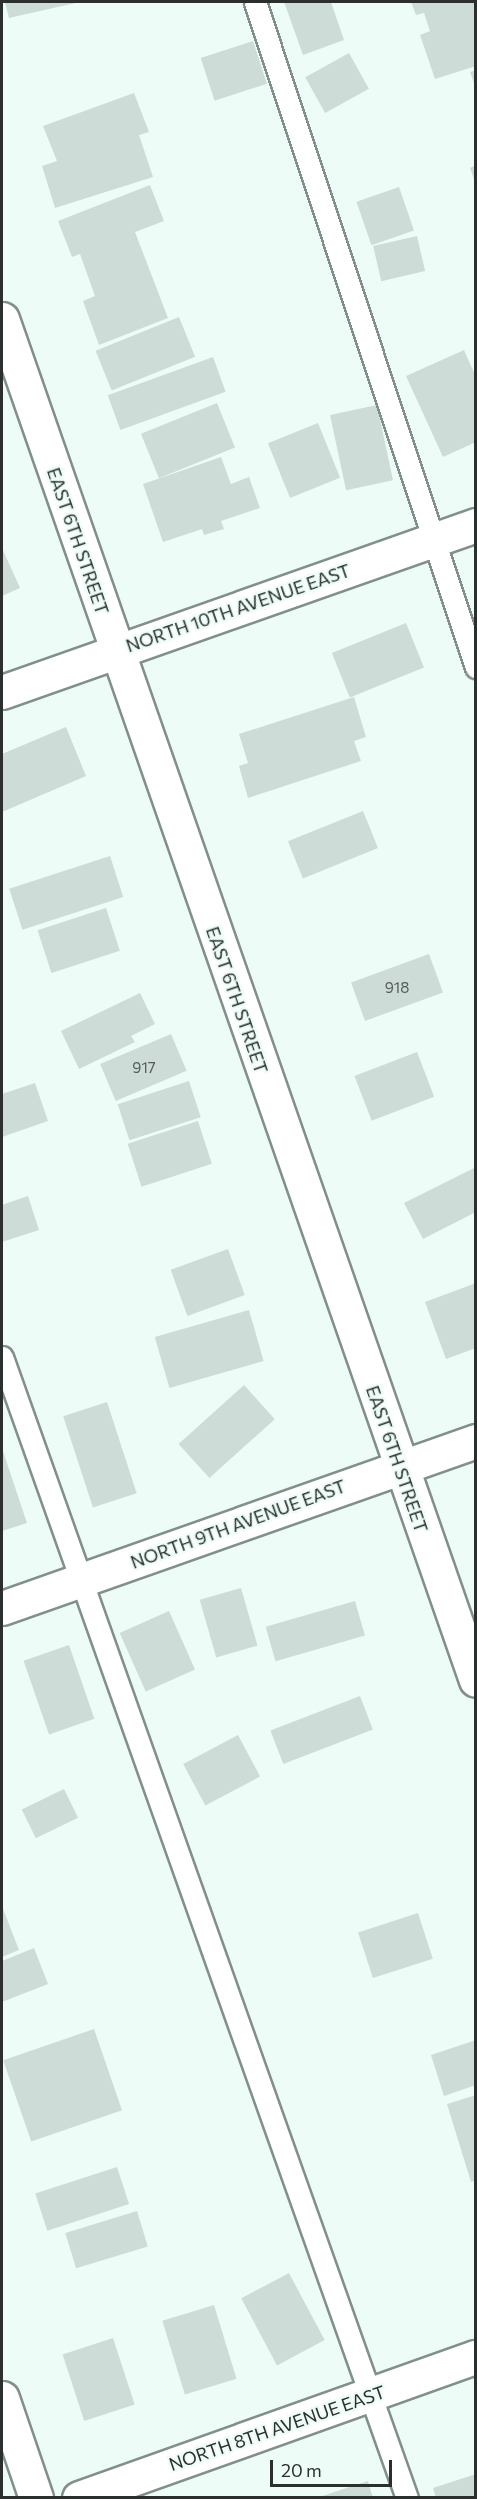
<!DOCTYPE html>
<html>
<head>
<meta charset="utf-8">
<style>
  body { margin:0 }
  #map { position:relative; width:477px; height:2499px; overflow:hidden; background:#edfcf7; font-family:Commissioner,sans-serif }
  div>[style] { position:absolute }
  .building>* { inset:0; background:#cedcd8; transform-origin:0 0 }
  .roads { filter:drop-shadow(2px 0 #82908c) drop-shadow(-2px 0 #82908c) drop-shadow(0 2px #82908c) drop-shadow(0 -2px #82908c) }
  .lane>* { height:21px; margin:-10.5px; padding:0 10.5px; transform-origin:10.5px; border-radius:10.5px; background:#fff }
  .street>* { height:33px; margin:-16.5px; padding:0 16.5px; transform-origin:16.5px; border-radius:16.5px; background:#fff }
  span { translate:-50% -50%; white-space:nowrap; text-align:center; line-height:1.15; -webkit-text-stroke:4.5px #edfcf7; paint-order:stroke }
  .number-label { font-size:15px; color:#545b59 }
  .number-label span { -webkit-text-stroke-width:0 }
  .street-label { font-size:18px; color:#2b302f }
  .frame { position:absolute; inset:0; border:3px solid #2b302f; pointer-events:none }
  .scale { position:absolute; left:270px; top:2460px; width:122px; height:27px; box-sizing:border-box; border:3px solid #2b302f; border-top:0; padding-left:8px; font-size:18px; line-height:21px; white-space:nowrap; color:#2b302f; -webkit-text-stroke:4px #edfcf7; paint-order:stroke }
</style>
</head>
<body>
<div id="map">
  <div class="building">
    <i style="clip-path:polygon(5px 2px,80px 2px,9px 18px)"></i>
    <i style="clip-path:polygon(284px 2px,331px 2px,344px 40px,303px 55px)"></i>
    <i style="clip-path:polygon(411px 2px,476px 2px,476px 66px,435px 79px,420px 35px,430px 31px,424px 13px,416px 15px)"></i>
    <i style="left:253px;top:41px;width:45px;height:55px;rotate:72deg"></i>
    <i style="left:349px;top:53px;width:41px;height:50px;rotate:61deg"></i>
    <i style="clip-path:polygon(476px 70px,476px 85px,475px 86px,470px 72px)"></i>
    <i style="clip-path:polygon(134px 93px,149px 132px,139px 135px,153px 177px,55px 208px,42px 166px,57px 161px,43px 126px)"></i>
    <i style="clip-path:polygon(476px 165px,476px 182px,475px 182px,470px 168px)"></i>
    <i style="clip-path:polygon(150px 185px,164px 221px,135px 232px,168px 318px,99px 345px,83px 301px,95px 296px,80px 254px,72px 257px,58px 221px)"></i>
    <i style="left:399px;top:187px;width:46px;height:45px;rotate:71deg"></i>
    <i style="left:417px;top:236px;width:36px;height:45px;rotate:77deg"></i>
    <i style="left:179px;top:317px;width:43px;height:90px;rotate:68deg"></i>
    <i style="clip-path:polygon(464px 350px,476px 377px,476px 442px,443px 457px,406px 376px)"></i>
    <i style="left:213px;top:357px;width:37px;height:112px;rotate:70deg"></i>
    <i style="left:217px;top:403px;width:48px;height:82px;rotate:68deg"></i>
    <i style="left:377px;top:405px;width:77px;height:48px;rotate:78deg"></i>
    <i style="left:318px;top:423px;width:59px;height:54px;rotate:68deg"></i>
    <i style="clip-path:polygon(221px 457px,231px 484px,249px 477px,260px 508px,221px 521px,224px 529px,204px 535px,202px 529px,163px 542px,143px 484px)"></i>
    <i style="clip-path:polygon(2px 548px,20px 588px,2px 596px)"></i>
    <i style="left:406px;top:623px;width:48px;height:80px;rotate:68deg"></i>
    <i style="clip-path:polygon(354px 697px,366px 737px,354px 741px,361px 761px,248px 798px,239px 766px,248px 763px,239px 734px)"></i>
    <i style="clip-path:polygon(66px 727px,86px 776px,2px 812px,2px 754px)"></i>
    <i style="left:363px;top:811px;width:40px;height:81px;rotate:68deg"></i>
    <i style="left:110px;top:856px;width:43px;height:106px;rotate:72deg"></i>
    <i style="left:106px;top:908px;width:45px;height:72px;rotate:72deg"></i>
    <i style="left:429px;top:954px;width:41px;height:83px;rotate:70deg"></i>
    <i style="clip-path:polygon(140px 993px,155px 1024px,131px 1036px,135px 1042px,79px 1069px,61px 1031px)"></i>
    <i style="left:171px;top:1034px;width:40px;height:77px;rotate:67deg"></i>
    <i style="left:417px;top:1052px;width:48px;height:67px;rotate:69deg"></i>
    <i style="left:189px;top:1081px;width:38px;height:75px;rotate:72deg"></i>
    <i style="clip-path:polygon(35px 1083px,48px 1121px,2px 1137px,2px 1094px)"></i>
    <i style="left:198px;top:1121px;width:45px;height:74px;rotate:72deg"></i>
    <i style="clip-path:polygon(476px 1167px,476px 1212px,423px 1239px,404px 1203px)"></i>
    <i style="clip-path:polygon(28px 1196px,39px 1230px,2px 1242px,2px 1205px)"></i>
    <i style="left:228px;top:1249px;width:49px;height:61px;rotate:70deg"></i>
    <i style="clip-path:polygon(476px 1283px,476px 1348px,446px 1359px,425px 1302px)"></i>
    <i style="left:249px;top:1310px;width:53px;height:98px;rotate:74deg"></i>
    <i style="left:244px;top:1385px;width:46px;height:88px;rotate:48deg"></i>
    <i style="left:107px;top:1402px;width:96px;height:46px;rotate:72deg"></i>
    <i style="clip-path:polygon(2px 1448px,27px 1523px,2px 1531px)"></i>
    <i style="left:241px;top:1588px;width:60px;height:43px;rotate:74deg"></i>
    <i style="left:355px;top:1601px;width:36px;height:93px;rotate:74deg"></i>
    <i style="left:169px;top:1611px;width:64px;height:54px;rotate:66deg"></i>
    <i style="left:69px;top:1645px;width:78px;height:48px;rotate:71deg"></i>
    <i style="left:360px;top:1696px;width:36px;height:96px;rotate:69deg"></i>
    <i style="left:238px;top:1735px;width:47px;height:62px;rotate:62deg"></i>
    <i style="left:64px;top:1789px;width:32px;height:47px;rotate:64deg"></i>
    <i style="clip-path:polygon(2px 1906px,19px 1950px,2px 1957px)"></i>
    <i style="left:418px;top:1913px;width:48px;height:63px;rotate:72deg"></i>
    <i style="clip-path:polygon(34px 1948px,48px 1984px,2px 2002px,2px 1961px)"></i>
    <i style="left:94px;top:2029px;width:86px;height:96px;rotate:71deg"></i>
    <i style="clip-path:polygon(476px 2040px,476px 2085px,444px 2096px,431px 2055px)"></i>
    <i style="clip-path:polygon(476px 2095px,476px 2180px,471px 2182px,447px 2104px)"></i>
    <i style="left:117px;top:2167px;width:39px;height:86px;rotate:72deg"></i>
    <i style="left:137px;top:2211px;width:37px;height:75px;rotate:73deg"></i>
    <i style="left:289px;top:2273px;width:76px;height:54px;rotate:62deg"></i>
    <i style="left:214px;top:2305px;width:77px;height:54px;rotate:73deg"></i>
    <i style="left:113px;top:2338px;width:70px;height:53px;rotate:72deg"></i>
    <i style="clip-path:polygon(476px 2474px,476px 2498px,436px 2498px,433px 2488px)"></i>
    <i style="clip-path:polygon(368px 2481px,373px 2498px,319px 2498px,319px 2497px)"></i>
  </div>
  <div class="roads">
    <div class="lane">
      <i style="left:255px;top:2px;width:701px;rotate:71.62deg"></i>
      <i style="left:2px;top:1357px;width:1211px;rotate:70.46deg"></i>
    </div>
    <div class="street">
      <i style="left:2px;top:319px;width:1441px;rotate:70.8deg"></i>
      <i style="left:2px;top:692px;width:503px;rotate:-19.41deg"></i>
      <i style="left:2px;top:1608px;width:503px;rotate:-19.41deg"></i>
      <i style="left:2px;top:2398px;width:106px;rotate:71.2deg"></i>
      <i style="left:79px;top:2498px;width:421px;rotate:-19.6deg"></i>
    </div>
  </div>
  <div class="number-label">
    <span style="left:397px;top:988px">918</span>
    <span style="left:144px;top:1068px">917</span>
  </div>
  <div class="street-label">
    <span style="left:78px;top:541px;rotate:71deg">EAST 6TH STREET</span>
    <span style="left:238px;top:608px;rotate:-19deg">NORTH 10TH AVENUE EAST</span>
    <span style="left:237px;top:1000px;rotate:71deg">EAST 6TH STREET</span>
    <span style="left:397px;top:1459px;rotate:71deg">EAST 6TH STREET</span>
    <span style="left:238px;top:1524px;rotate:-20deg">NORTH 9TH AVENUE EAST</span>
    <span style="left:277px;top:2428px;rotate:-19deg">NORTH 8TH AVENUE EAST</span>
  </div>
  <div class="frame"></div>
  <div class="scale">20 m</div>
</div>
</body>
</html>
